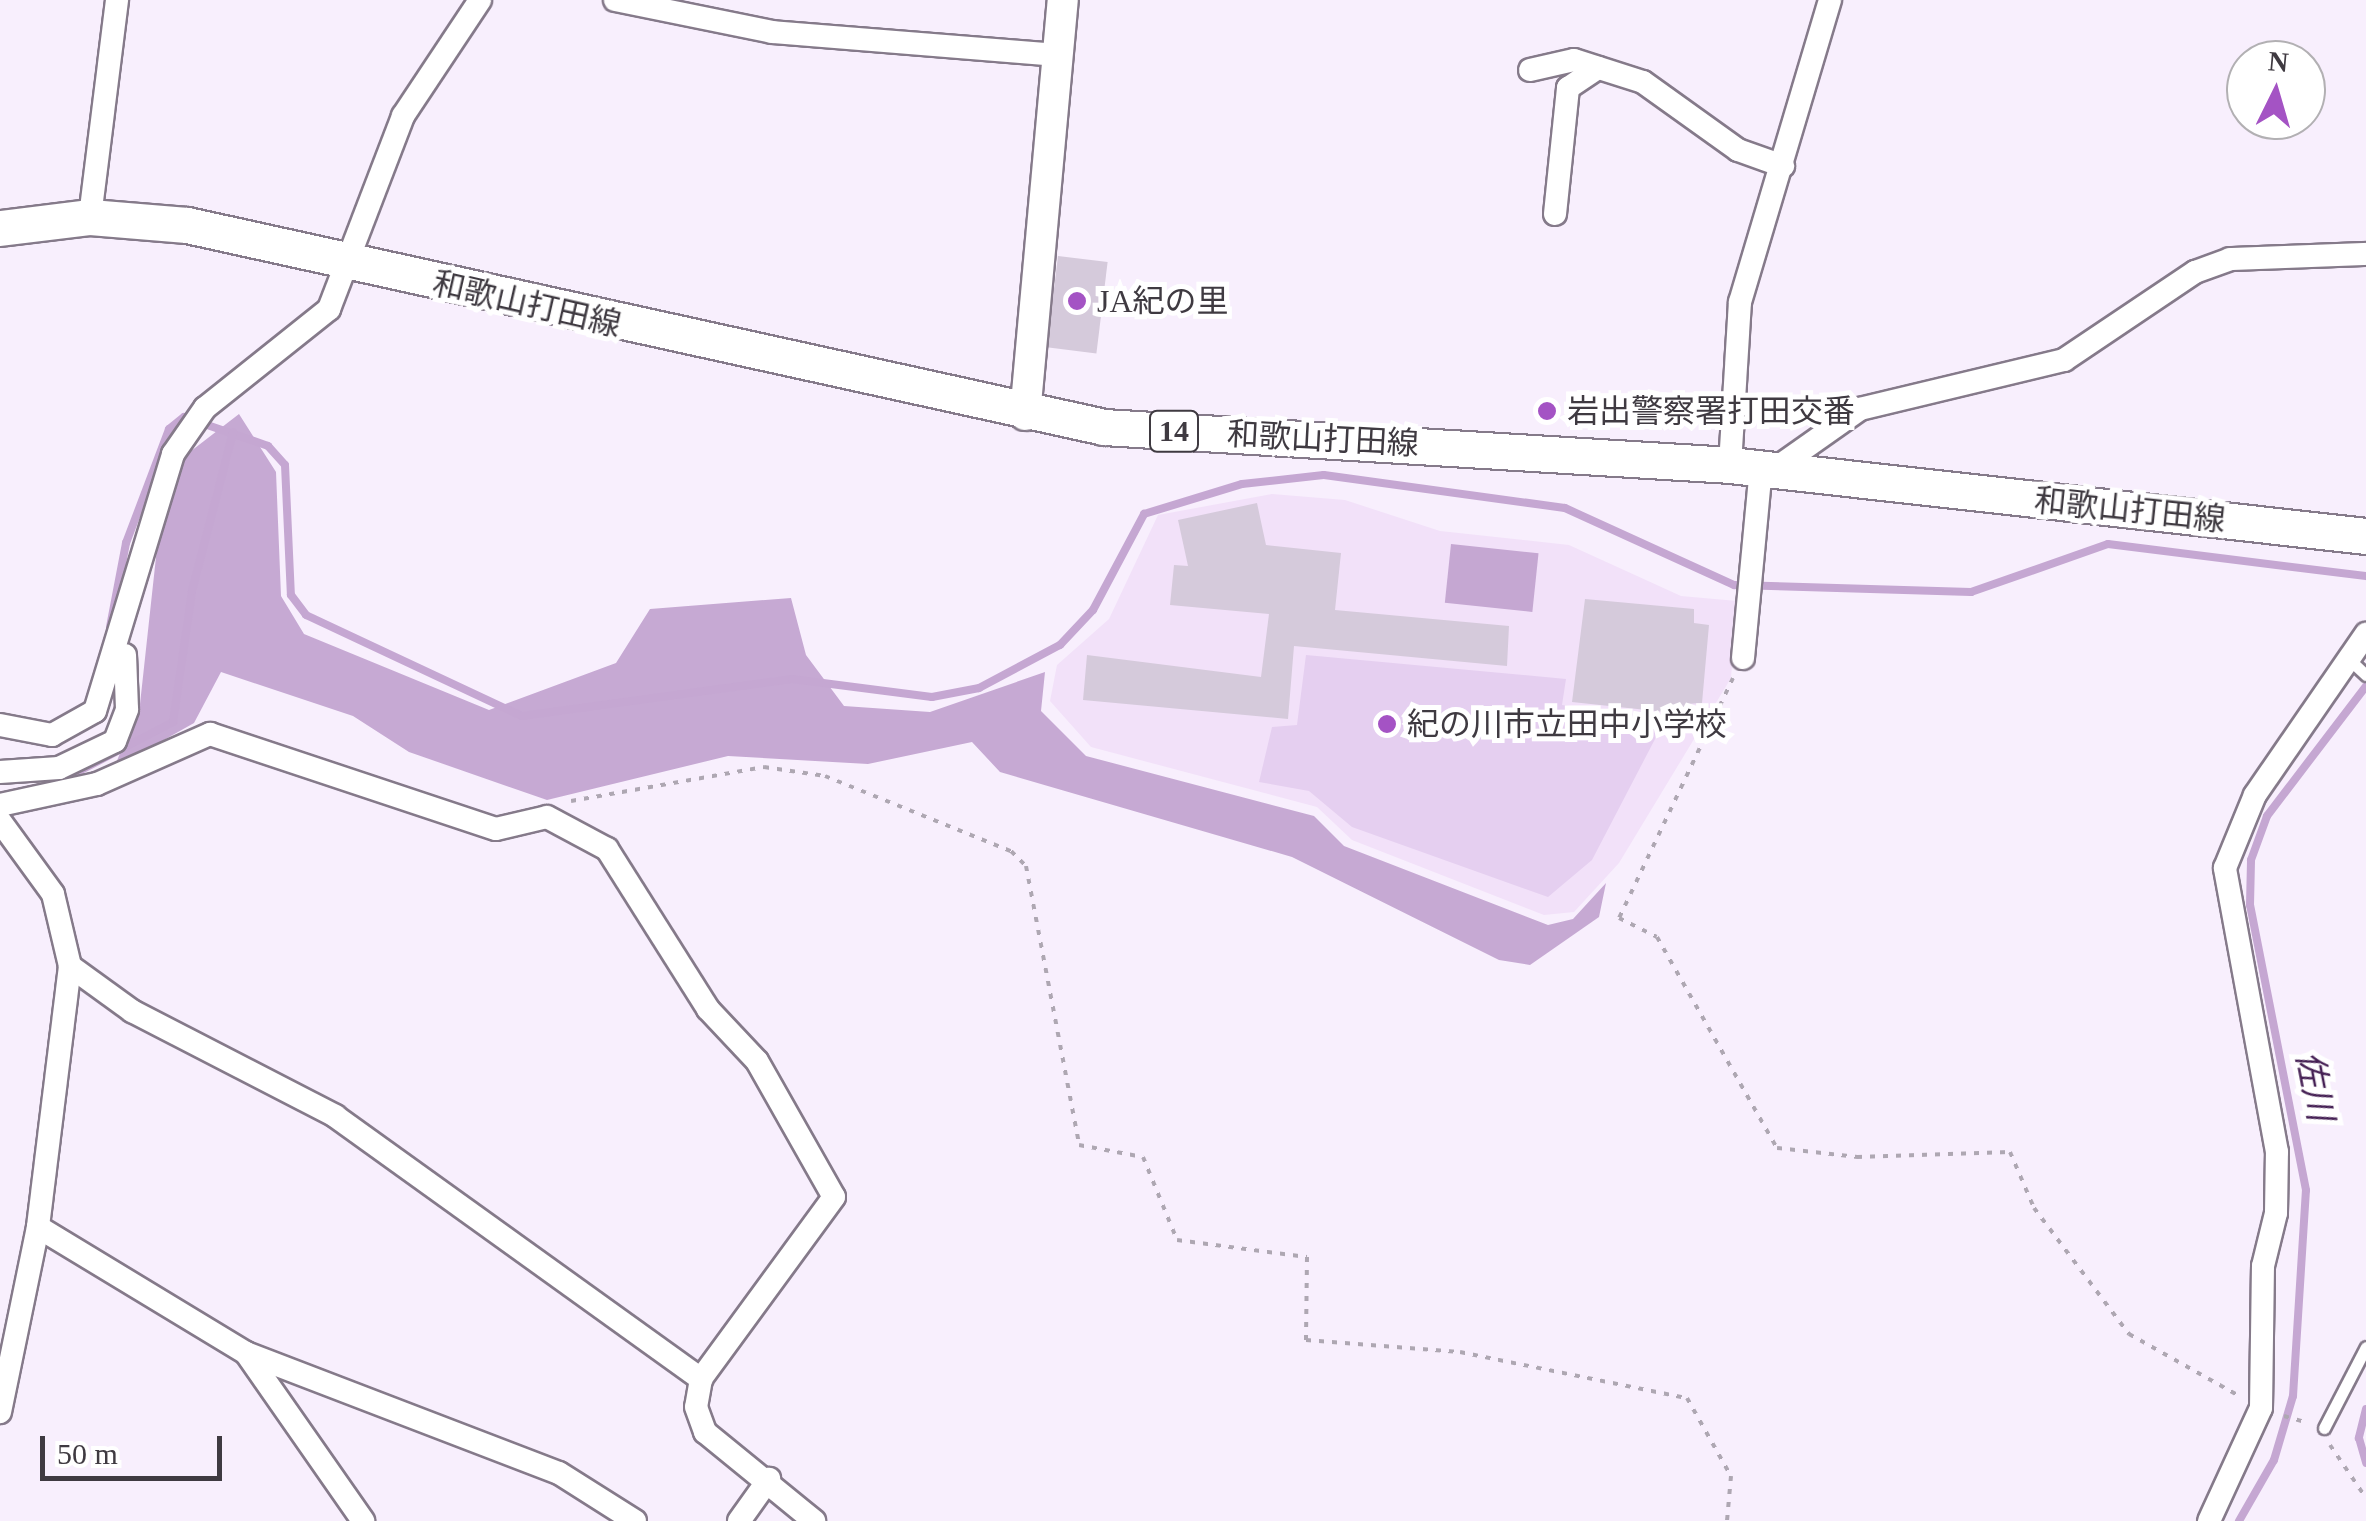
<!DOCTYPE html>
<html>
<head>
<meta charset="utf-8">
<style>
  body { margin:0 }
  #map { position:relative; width:2366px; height:1521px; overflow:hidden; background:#f8effd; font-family:"Times New Roman","Noto Sans JP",serif }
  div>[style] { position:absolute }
  .built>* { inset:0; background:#f2e1f9 }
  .green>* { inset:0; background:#e5cff0 }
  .forest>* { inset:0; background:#c6a9d3 }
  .water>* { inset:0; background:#c5a7d2; transform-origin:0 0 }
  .stream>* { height:8px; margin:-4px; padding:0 4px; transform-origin:4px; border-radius:4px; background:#c5a7d2 }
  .building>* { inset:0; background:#d5cadb; transform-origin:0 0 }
  .path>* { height:4px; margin-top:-2px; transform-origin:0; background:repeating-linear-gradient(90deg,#aea7b2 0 5px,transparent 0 13px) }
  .roads { filter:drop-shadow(2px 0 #857a8a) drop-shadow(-2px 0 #857a8a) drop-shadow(0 2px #857a8a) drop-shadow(0 -2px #857a8a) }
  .lane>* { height:11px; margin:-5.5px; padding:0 5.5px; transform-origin:5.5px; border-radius:5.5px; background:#fff }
  .street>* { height:22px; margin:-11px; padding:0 11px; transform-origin:11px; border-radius:11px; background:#fff }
  .secondary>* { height:30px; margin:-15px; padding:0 15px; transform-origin:15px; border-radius:15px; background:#fff }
  .primary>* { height:35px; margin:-17.5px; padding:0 17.5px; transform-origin:17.5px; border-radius:17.5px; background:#fff }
  .dots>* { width:28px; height:28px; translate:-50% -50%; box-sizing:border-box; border:5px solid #fff; border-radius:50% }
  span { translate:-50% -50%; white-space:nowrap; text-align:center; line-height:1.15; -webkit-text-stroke:10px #fff; paint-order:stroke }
  .shield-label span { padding:2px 8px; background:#fff; border:2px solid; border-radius:8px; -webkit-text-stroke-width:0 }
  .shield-label { font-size:30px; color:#3f3a41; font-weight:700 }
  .poi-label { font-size:32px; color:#3f3a41 }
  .left { translate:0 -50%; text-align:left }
  .street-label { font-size:32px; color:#3f3a41 }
  .water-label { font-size:35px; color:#452054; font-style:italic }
  .north { position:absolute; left:2226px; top:40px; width:100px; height:100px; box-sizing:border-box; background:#fff; border:2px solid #b2b0b3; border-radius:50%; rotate:5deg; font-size:28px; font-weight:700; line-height:40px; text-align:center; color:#3f3a41 }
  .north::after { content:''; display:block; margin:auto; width:35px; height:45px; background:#a453c4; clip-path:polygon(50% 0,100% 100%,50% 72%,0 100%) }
  .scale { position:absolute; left:40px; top:1436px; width:182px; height:45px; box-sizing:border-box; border:5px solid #3f3a41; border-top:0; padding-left:12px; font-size:30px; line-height:35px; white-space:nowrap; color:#3f3a41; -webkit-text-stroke:8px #fff; paint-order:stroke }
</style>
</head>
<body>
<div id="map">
  <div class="built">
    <i style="clip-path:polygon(1272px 494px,1345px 500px,1440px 531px,1569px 545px,1681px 596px,1737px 601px,1731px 678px,1619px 863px,1574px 912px,1544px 915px,1352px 840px,1317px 807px,1091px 747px,1050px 701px,1057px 665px,1109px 619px,1158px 515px)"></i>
  </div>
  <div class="green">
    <i style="clip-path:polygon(1306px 655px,1566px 679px,1562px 705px,1666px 718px,1592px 860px,1548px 897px,1352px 827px,1309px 791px,1259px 782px,1272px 727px,1297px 725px)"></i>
  </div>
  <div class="forest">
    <i style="clip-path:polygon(239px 414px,276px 472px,281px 596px,304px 634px,489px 710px,616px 663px,650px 609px,791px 598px,806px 655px,844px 706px,930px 712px,1045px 672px,1041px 711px,1086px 756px,1314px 816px,1344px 846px,1548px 925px,1573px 919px,1606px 883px,1599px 917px,1530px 965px,1499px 960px,1292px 857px,1000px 772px,972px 742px,868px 764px,728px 756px,547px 800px,409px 752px,353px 716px,221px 672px,194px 723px,114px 768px,140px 704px,157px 548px,182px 458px)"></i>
  </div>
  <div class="water">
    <i style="left:1451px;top:544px;width:88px;height:59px;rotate:6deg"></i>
  </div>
  <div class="stream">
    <i style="left:110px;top:627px;width:86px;rotate:-79.2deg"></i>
    <i style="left:126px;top:543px;width:122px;rotate:-69.3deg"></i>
    <i style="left:169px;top:429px;width:19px;rotate:-39deg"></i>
    <i style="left:184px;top:417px;width:89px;rotate:19deg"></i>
    <i style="left:268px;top:446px;width:25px;rotate:48deg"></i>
    <i style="left:285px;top:465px;width:130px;rotate:87.4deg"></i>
    <i style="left:291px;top:595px;width:25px;rotate:53deg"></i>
    <i style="left:306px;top:615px;width:238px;rotate:25.1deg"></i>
    <i style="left:522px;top:716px;width:273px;rotate:-7.8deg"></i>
    <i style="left:792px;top:679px;width:141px;rotate:7.3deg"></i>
    <i style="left:932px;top:697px;width:48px;rotate:-10.8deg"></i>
    <i style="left:979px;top:688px;width:92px;rotate:-28deg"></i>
    <i style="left:1060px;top:645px;width:48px;rotate:-46.7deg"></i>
    <i style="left:1093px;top:610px;width:109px;rotate:-62deg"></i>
    <i style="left:1144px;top:514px;width:102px;rotate:-17deg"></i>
    <i style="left:1242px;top:484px;width:82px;rotate:-6.3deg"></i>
    <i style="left:1324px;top:475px;width:243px;rotate:7.8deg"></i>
    <i style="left:1565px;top:508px;width:186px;rotate:24.5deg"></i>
    <i style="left:1734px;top:585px;width:237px;rotate:1.7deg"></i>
    <i style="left:1971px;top:592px;width:145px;rotate:-19.3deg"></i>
    <i style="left:2108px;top:544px;width:260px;rotate:7.1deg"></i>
    <i style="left:56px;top:783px;width:132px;rotate:-27.5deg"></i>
    <i style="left:173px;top:722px;width:132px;rotate:-81.7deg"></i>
    <i style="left:192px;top:591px;width:164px;rotate:-75.5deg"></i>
    <i style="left:2366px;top:1409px;width:30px;rotate:104deg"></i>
    <i style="left:2359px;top:1438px;width:26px;rotate:74deg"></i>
    <i style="left:2239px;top:1521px;width:70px;rotate:-60.2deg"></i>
    <i style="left:2274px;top:1460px;width:67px;rotate:-73.5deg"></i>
    <i style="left:2293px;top:1396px;width:206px;rotate:-86.4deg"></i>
    <i style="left:2306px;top:1190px;width:290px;rotate:-101.1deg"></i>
    <i style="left:2250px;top:905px;width:45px;rotate:-88.7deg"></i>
    <i style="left:2251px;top:860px;width:47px;rotate:-70deg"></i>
    <i style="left:2267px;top:816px;width:163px;rotate:-52.7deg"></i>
  </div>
  <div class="building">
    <i style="left:1058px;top:256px;width:50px;height:92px;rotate:7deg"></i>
    <i style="clip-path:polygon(1257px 503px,1266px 545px,1341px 553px,1335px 610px,1509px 626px,1507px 666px,1294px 646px,1288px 719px,1083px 700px,1087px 655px,1261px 677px,1269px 614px,1170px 605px,1174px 565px,1188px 566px,1178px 520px)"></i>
    <i style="clip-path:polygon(1585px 599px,1694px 609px,1694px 623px,1709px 625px,1702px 703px,1685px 704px,1684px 714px,1572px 702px)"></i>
  </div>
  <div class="path">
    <i style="left:1733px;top:678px;width:266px;rotate:115.4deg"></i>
    <i style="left:1619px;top:918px;width:42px;rotate:26.6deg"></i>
    <i style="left:1657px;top:937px;width:243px;rotate:60.4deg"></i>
    <i style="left:1777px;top:1148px;width:81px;rotate:6.4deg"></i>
    <i style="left:1857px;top:1157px;width:153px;rotate:-1.9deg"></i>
    <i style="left:2010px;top:1152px;width:61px;rotate:66.8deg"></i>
    <i style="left:2034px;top:1208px;width:158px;rotate:53deg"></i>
    <i style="left:2129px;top:1334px;width:126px;rotate:29.4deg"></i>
    <i style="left:571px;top:801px;width:196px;rotate:-10deg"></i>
    <i style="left:764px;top:767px;width:62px;rotate:8.4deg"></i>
    <i style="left:825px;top:776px;width:201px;rotate:22deg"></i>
    <i style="left:1011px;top:851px;width:21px;rotate:45deg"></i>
    <i style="left:1026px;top:866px;width:284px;rotate:79.2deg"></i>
    <i style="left:1079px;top:1145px;width:65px;rotate:10.6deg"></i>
    <i style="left:1143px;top:1157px;width:90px;rotate:67.7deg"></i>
    <i style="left:1177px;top:1240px;width:131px;rotate:7.5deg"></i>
    <i style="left:1307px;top:1257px;width:83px;rotate:90.7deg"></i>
    <i style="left:1306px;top:1340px;width:154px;rotate:4.5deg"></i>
    <i style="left:1460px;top:1352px;width:232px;rotate:11.5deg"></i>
    <i style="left:1687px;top:1398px;width:90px;rotate:60.6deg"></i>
    <i style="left:1731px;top:1476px;width:45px;rotate:95.1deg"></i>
    <i style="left:2284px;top:1416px;width:25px;rotate:16deg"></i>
    <i style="left:2330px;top:1445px;width:64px;rotate:55.8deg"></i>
  </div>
  <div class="roads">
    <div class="lane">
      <i style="left:2352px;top:662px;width:19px;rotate:43deg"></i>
      <i style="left:2324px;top:1428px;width:91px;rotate:-62.6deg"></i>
    </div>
    <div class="street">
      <i style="left:615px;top:0;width:160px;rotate:11.5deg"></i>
      <i style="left:772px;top:32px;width:288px;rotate:4.6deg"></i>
      <i style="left:1530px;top:70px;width:45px;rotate:-12.8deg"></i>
      <i style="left:1574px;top:60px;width:72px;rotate:17.7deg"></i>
      <i style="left:1643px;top:82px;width:117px;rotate:35.6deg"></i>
      <i style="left:1738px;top:150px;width:48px;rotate:19.6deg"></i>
      <i style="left:1555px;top:214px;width:127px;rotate:-84.1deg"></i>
      <i style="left:1568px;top:88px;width:36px;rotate:-34deg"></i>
      <i style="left:90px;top:217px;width:219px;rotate:-82.9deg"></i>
      <i style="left:1730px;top:465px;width:163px;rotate:-86.5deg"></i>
      <i style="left:1740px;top:302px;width:315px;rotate:-73.4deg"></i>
      <i style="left:1775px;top:469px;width:104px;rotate:-35.2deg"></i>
      <i style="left:1860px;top:409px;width:210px;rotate:-13.5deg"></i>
      <i style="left:2064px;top:360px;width:158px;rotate:-33.9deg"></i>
      <i style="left:2195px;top:272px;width:37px;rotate:-20deg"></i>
      <i style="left:2230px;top:259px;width:136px;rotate:-2.1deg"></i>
      <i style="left:1743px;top:658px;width:191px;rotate:-84.6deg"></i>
      <i style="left:0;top:725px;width:53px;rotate:10.9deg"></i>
      <i style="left:52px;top:735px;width:49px;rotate:-29.2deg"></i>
      <i style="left:95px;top:711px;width:269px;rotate:-73.1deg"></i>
      <i style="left:173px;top:454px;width:56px;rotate:-55.2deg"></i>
      <i style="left:205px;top:408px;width:159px;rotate:-38.6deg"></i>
      <i style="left:329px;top:309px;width:207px;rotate:-69deg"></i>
      <i style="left:403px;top:116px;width:139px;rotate:-56.4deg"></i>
      <i style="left:0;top:772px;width:59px;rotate:-3.9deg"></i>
      <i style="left:59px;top:768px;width:62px;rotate:-25.7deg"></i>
      <i style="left:115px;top:741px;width:34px;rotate:-69deg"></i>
      <i style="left:127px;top:709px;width:54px;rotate:-92.1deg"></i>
      <i style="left:0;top:805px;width:99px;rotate:-12.2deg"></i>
      <i style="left:97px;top:784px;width:124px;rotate:-23.9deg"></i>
      <i style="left:210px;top:734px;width:301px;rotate:18.4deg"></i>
      <i style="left:496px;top:829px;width:52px;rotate:-13.2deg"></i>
      <i style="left:547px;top:817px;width:68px;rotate:28.1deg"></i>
      <i style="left:607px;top:849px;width:189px;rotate:57.7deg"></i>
      <i style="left:708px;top:1009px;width:71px;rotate:46.7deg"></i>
      <i style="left:757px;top:1061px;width:156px;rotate:60.5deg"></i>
      <i style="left:834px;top:1197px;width:225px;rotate:126.2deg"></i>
      <i style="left:701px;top:1379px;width:28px;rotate:100deg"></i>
      <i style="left:696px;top:1407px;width:27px;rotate:70deg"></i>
      <i style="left:705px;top:1432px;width:141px;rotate:39.2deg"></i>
      <i style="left:0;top:821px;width:90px;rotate:54deg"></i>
      <i style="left:53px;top:894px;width:74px;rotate:76.7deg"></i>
      <i style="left:70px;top:966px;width:263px;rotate:97deg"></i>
      <i style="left:38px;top:1227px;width:189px;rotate:101.6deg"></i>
      <i style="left:70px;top:966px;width:77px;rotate:36deg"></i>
      <i style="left:132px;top:1011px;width:229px;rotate:27.3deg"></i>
      <i style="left:335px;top:1116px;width:451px;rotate:35.7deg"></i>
      <i style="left:38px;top:1227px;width:243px;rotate:31.2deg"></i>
      <i style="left:246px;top:1353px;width:335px;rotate:21deg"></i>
      <i style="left:559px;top:1473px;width:90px;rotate:32.3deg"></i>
      <i style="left:246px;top:1353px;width:205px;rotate:55.1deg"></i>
      <i style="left:739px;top:1521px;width:52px;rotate:-54.5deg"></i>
      <i style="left:2209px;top:1521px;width:124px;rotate:-65.3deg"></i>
      <i style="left:2261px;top:1408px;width:142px;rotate:-89.2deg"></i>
      <i style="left:2263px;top:1266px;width:55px;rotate:-76.2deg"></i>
      <i style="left:2276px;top:1213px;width:61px;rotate:-89.1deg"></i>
      <i style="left:2277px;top:1152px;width:289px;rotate:-100.4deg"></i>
      <i style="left:2225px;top:868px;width:79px;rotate:-67.7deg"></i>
      <i style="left:2255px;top:795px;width:196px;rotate:-55.4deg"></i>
    </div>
    <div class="secondary">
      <i style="left:1025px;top:415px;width:417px;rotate:-84.8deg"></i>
    </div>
    <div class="primary">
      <i style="left:0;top:228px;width:91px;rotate:-7deg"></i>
      <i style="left:90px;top:217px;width:97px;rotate:4.7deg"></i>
      <i style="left:187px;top:225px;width:939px;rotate:12.42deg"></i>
      <i style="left:1104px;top:427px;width:627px;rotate:3.47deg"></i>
      <i style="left:1730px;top:465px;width:640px;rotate:6.37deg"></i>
    </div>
  </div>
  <div class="dots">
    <i style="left:1077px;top:301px;background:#a453c4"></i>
    <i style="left:1547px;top:411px;background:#a453c4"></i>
    <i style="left:1387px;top:724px;background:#a453c4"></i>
  </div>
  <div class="shield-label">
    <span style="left:1174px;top:431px">14</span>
  </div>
  <div class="poi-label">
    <span class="left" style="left:1097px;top:301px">JA紀の里</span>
    <span class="left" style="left:1567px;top:411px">岩出警察署打田交番</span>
    <span class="left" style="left:1407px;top:724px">紀の川市立田中小学校</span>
  </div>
  <div class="street-label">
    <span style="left:527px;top:304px;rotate:13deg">和歌山打田線</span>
    <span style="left:1323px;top:439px;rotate:3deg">和歌山打田線</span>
    <span style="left:2130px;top:510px;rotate:6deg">和歌山打田線</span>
  </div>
  <div class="water-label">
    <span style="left:2314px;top:1086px;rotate:79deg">佐川</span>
  </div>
  <div class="north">N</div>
  <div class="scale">50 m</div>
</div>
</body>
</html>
